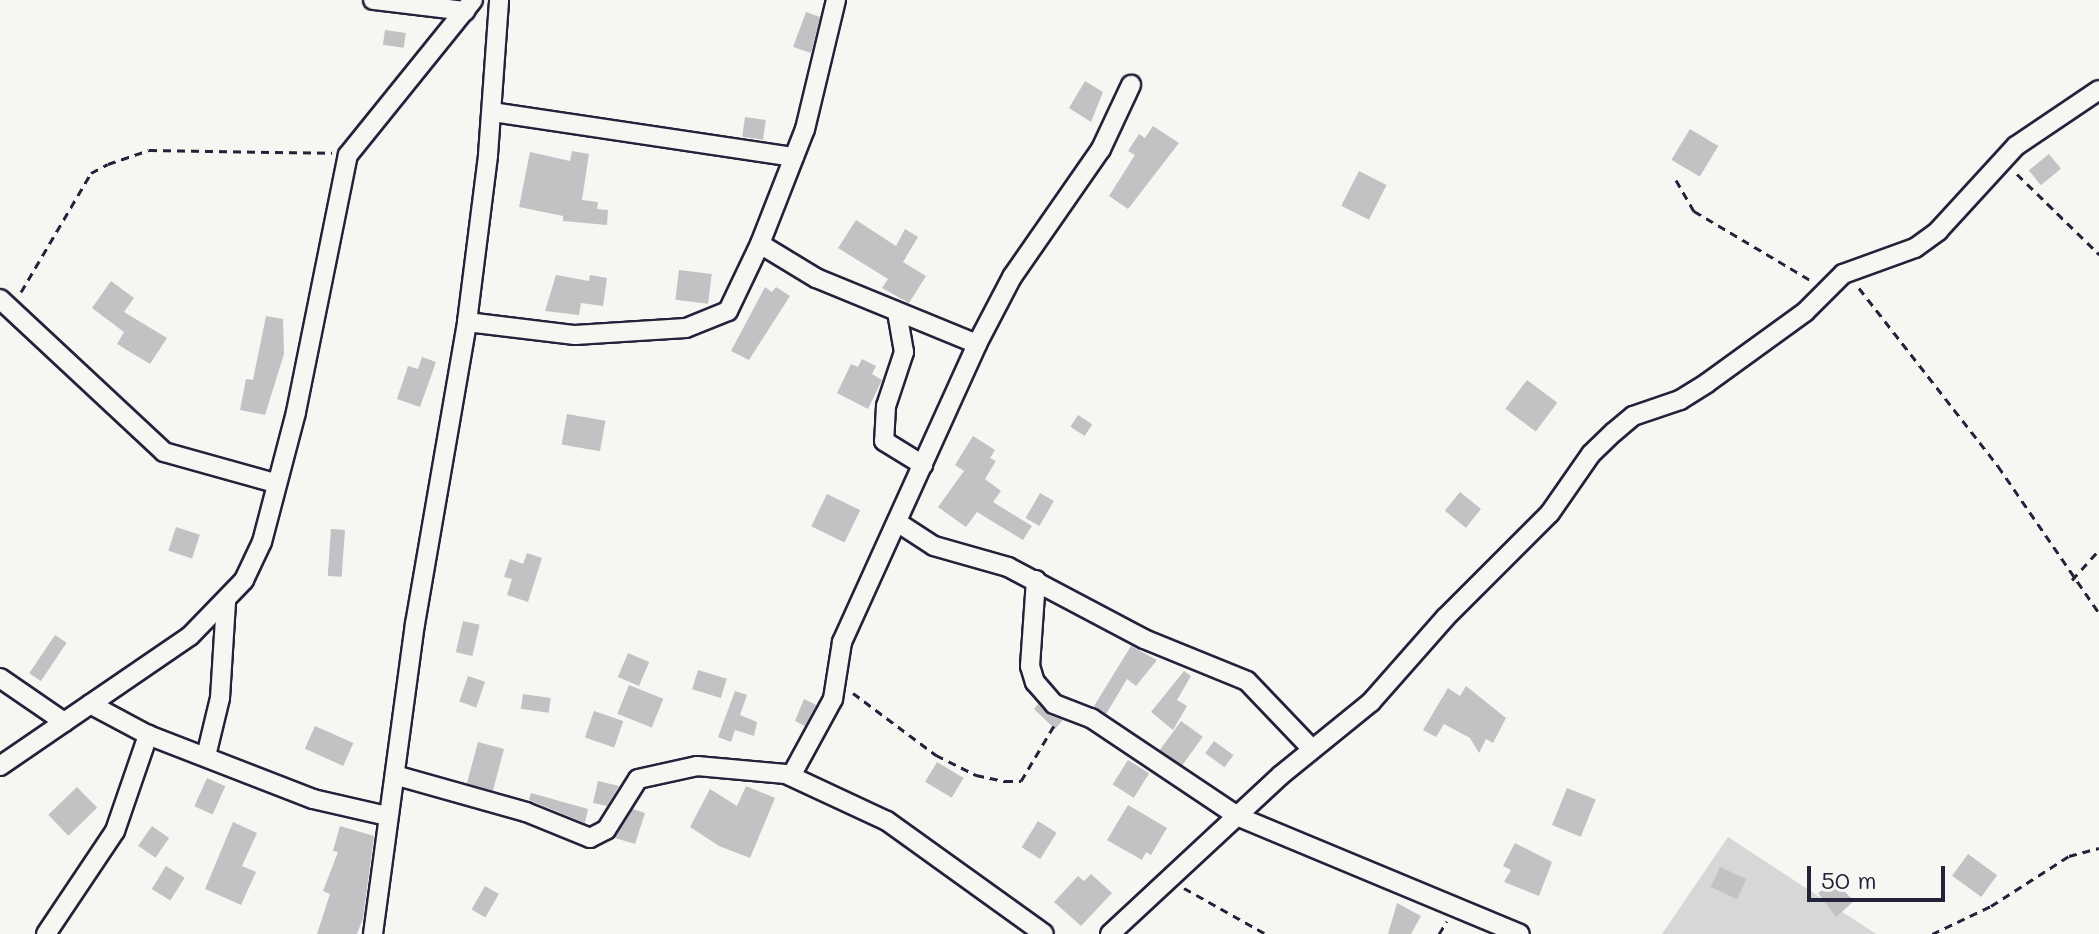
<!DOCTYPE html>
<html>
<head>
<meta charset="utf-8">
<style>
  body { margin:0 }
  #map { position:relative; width:2099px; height:934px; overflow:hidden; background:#f6f6f2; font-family:Mali,sans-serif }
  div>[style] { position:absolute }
  .green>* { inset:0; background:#d7d7d7 }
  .building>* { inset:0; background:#c2c2c4; transform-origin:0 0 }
  .path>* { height:3px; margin-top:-1.5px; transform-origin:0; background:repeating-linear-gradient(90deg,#22223b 0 8px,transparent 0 14px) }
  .roads { filter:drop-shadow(2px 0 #22223b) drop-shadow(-2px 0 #22223b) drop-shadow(0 2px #22223b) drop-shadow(0 -2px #22223b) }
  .street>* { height:18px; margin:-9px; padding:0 9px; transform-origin:9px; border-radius:9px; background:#f6f6f2 }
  span { translate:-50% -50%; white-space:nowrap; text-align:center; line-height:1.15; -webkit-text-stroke:6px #f6f6f2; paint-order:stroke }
  .scale { position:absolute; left:1807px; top:866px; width:138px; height:36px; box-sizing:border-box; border:4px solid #22223b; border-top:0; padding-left:10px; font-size:24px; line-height:28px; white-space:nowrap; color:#22223b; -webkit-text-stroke:6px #f6f6f2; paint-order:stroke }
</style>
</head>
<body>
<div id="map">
  <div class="green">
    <i style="clip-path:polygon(1728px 837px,1876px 934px,1662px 934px)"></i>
  </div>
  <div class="building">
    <i style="clip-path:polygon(806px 12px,820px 17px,811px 53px,793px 47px)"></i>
    <i style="left:385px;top:30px;width:21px;height:15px;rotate:8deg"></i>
    <i style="clip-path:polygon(1085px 81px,1103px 92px,1091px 122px,1069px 108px)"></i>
    <i style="left:745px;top:117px;width:21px;height:20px;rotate:8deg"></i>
    <i style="clip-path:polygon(1153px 126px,1179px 143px,1128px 209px,1109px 196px,1135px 155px,1128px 151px,1139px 134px,1145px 138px)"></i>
    <i style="left:1690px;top:129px;width:33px;height:36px;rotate:31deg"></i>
    <i style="clip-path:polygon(572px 151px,589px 154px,582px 200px,598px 202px,597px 209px,608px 210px,607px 225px,563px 221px,563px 216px,519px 207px,530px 152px,570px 161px)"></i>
    <i style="left:2049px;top:154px;width:19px;height:26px;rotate:51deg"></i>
    <i style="left:1359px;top:171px;width:31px;height:39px;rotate:27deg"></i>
    <i style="clip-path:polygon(856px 220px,896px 246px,905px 229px,918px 237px,903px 262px,926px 276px,909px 303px,882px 288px,888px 279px,838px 248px)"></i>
    <i style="left:679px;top:270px;width:33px;height:30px;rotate:7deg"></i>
    <i style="clip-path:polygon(556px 275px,589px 281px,590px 275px,607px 278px,603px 306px,581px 303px,579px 315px,545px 311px)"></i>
    <i style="clip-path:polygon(111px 281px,134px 298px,124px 312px,167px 338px,150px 364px,117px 344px,124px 332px,92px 308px)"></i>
    <i style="clip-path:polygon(765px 287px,772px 292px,776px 287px,790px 296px,749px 360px,731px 351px)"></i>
    <i style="clip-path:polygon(266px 316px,283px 319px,284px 354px,265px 415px,240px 410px,246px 379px,253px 380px)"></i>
    <i style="clip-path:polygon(422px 357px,436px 362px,420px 407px,397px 399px,408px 366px,418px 369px)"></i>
    <i style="clip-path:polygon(862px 359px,876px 366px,872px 374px,882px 380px,868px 409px,837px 393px,851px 364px,858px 367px)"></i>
    <i style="left:1527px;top:380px;width:38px;height:36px;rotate:37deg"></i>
    <i style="left:567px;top:414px;width:39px;height:31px;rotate:10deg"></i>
    <i style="left:1078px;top:415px;width:17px;height:14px;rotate:33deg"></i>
    <i style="clip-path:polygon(973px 436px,995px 450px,990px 458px,996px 461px,985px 479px,1001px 491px,993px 502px,1032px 526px,1023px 540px,977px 512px,966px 527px,938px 507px,964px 471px,955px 465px)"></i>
    <i style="left:1460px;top:492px;width:27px;height:24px;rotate:39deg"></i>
    <i style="left:1040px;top:493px;width:16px;height:29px;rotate:30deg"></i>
    <i style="left:827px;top:494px;width:37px;height:36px;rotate:26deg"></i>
    <i style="left:176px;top:527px;width:25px;height:25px;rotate:18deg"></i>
    <i style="left:331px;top:529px;width:14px;height:47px;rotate:4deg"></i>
    <i style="clip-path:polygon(527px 553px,542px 558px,528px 602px,507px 595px,512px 579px,504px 577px,510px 559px,523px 564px)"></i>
    <i style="left:463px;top:621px;width:17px;height:32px;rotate:13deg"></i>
    <i style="left:55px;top:635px;width:14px;height:46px;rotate:34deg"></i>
    <i style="clip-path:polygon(1131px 646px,1157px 660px,1136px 686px,1127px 679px,1106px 714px,1094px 706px)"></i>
    <i style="left:628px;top:653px;width:23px;height:26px;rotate:23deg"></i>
    <i style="left:698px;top:670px;width:30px;height:20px;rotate:17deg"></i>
    <i style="clip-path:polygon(1184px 671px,1191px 676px,1177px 700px,1187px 706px,1173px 730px,1151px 712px)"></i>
    <i style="left:468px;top:676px;width:18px;height:27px;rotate:19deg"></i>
    <i style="left:629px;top:685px;width:37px;height:31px;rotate:22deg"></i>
    <i style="clip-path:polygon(1466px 686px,1506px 718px,1493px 743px,1486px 739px,1479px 753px,1470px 738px,1444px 724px,1436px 737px,1423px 730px,1448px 688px,1460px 696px)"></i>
    <i style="clip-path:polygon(735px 691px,747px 695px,740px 715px,757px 722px,754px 736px,735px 730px,731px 742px,718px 737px)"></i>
    <i style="left:523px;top:694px;width:28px;height:15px;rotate:8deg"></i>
    <i style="clip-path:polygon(804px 699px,816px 705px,805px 726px,795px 721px)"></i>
    <i style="clip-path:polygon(1038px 704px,1049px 715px,1063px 720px,1055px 729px,1034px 709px)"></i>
    <i style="left:594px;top:711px;width:31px;height:28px;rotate:19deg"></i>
    <i style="left:1181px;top:721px;width:27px;height:36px;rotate:36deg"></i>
    <i style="left:315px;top:726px;width:42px;height:25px;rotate:24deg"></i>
    <i style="left:1214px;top:741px;width:24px;height:15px;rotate:36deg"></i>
    <i style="left:478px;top:742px;width:27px;height:43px;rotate:15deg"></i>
    <i style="left:1128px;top:760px;width:25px;height:29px;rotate:32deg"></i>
    <i style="left:937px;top:762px;width:31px;height:23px;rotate:31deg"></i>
    <i style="left:207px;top:778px;width:20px;height:31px;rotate:24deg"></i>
    <i style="clip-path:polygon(598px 781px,619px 786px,607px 806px,593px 803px)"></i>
    <i style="clip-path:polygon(746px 786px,775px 798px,750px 858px,719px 846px,690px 827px,710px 789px,737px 806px)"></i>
    <i style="left:77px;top:787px;width:29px;height:40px;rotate:46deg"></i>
    <i style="left:1567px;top:788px;width:31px;height:40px;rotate:22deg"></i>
    <i style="clip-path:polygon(531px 793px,588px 809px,585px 823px,529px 800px)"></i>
    <i style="clip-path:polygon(1128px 805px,1167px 828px,1151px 855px,1146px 852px,1142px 860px,1107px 840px)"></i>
    <i style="clip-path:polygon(633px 809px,645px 813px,635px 844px,615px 838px)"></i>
    <i style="left:1038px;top:821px;width:22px;height:31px;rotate:32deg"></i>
    <i style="clip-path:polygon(233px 822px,257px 833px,242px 866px,256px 872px,241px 905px,205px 889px)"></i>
    <i style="left:152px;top:826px;width:21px;height:24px;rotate:35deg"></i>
    <i style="clip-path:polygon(340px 826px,374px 836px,363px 918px,357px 934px,317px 934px,330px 894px,323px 891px,338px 852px,333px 851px)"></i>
    <i style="clip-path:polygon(1515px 843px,1552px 862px,1539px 896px,1504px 882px,1511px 870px,1503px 866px)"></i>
    <i style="left:1968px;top:854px;width:36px;height:27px;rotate:36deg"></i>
    <i style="left:166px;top:866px;width:22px;height:27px;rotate:32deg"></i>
    <i style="left:1720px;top:867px;width:29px;height:22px;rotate:25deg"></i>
    <i style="clip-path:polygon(1091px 874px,1112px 893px,1081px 926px,1054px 902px,1078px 876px,1084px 881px)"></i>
    <i style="clip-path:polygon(1835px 882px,1854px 901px,1836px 917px,1818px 893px)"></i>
    <i style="left:485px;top:886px;width:16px;height:27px;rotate:30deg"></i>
    <i style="clip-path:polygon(1397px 903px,1421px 916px,1411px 934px,1388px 934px)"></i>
  </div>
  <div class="path">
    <i style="left:2017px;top:174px;width:115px;rotate:44.3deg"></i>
    <i style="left:1676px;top:180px;width:36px;rotate:60deg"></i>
    <i style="left:1694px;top:211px;width:137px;rotate:30.7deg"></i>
    <i style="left:1859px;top:288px;width:226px;rotate:52deg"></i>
    <i style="left:1998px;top:466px;width:178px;rotate:55.5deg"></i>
    <i style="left:21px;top:292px;width:138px;rotate:-59.5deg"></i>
    <i style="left:91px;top:173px;width:19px;rotate:-28deg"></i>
    <i style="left:108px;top:164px;width:43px;rotate:-18.9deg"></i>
    <i style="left:149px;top:150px;width:183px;rotate:0.9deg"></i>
    <i style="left:2072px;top:580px;width:40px;rotate:-48deg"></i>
    <i style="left:853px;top:693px;width:104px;rotate:36.8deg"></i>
    <i style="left:936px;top:755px;width:45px;rotate:26.6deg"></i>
    <i style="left:976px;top:775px;width:30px;rotate:12deg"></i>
    <i style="left:1005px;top:781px;width:16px"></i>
    <i style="left:1021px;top:781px;width:66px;rotate:-59.2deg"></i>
    <i style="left:1184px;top:888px;width:94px;rotate:29.3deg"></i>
    <i style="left:1439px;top:934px;width:15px;rotate:-58deg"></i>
    <i style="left:1932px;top:934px;width:65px;rotate:-25.4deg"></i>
    <i style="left:1991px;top:906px;width:93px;rotate:-32.7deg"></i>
    <i style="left:2069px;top:856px;width:31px;rotate:-15deg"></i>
  </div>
  <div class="roads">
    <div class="street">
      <i style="left:373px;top:0;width:93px;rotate:6.8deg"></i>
      <i style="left:836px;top:0;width:133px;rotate:103.5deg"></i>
      <i style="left:805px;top:129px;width:123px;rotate:111.4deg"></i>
      <i style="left:760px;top:244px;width:66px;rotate:31.3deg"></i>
      <i style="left:816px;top:278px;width:174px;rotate:22.3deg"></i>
      <i style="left:492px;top:112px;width:305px;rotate:8.5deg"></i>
      <i style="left:0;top:299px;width:224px;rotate:43deg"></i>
      <i style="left:164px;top:452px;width:115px;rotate:15.6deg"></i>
      <i style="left:897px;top:312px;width:41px;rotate:80.1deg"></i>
      <i style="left:904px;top:352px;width:57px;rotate:108.4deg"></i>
      <i style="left:886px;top:406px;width:35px;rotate:93deg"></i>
      <i style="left:884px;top:441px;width:46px;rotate:31.6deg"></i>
      <i style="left:467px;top:322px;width:109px;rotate:6.9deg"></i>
      <i style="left:575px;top:335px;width:111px;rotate:-3.6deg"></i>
      <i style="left:686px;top:328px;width:45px;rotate:-22deg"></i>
      <i style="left:728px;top:311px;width:74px;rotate:-64.5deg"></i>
      <i style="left:897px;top:522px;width:44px;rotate:33deg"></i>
      <i style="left:934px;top:546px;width:77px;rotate:15.8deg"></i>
      <i style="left:1008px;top:567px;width:154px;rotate:27.9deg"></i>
      <i style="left:1144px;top:639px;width:111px;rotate:22.2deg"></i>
      <i style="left:1247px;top:681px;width:94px;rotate:46.3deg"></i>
      <i style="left:1036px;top:580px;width:86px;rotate:94deg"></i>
      <i style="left:1030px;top:666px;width:17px;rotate:73deg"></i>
      <i style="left:1035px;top:682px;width:29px;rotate:49deg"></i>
      <i style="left:1054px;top:704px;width:40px;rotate:21deg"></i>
      <i style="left:1091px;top:718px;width:178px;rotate:33.8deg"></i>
      <i style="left:1239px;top:817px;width:304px;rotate:22.6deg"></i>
      <i style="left:0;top:678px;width:78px;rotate:34.5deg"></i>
      <i style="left:90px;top:704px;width:66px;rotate:28.1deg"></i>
      <i style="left:148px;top:735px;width:177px;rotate:21.2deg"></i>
      <i style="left:313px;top:799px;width:76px;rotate:12.9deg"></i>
      <i style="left:206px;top:756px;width:60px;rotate:-76.4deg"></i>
      <i style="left:220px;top:698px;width:96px;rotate:-86.4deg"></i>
      <i style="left:0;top:766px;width:230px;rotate:-34.4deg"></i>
      <i style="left:190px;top:636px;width:78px;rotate:-46deg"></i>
      <i style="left:244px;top:580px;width:42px;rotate:-64.7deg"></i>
      <i style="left:262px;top:542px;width:134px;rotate:-75.3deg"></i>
      <i style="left:296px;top:412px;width:262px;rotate:-78.6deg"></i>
      <i style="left:348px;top:155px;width:199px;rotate:-51.1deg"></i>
      <i style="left:398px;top:776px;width:133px;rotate:15.7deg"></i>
      <i style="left:526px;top:812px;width:69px;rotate:22.1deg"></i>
      <i style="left:590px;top:838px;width:18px;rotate:-27deg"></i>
      <i style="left:606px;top:830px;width:60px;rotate:-57.9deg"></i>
      <i style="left:638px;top:779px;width:60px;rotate:-12.4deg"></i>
      <i style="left:697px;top:766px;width:89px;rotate:5.1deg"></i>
      <i style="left:786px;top:774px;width:111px;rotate:25deg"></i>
      <i style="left:887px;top:821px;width:193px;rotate:35.7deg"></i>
      <i style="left:791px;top:776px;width:88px;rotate:-61.4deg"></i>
      <i style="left:833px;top:699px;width:58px;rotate:-81deg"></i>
      <i style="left:842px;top:642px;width:327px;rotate:-65.6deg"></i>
      <i style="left:977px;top:344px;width:76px;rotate:-62.4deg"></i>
      <i style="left:1012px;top:277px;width:156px;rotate:-55.2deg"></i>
      <i style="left:1101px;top:149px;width:71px;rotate:-64.9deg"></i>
      <i style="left:46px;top:934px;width:124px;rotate:-56.2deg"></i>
      <i style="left:115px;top:831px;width:102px;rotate:-71deg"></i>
      <i style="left:373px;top:934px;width:313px;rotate:-82.3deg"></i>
      <i style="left:415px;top:624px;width:306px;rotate:-80.2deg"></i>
      <i style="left:467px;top:322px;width:168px;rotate:-82.8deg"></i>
      <i style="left:488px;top:155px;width:155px;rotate:-85.9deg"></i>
      <i style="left:1110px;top:934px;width:233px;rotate:-42.9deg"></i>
      <i style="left:1281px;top:775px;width:116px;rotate:-39deg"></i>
      <i style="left:1371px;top:702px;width:112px;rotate:-48.6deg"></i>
      <i style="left:1445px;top:618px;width:148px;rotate:-45deg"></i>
      <i style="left:1550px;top:513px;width:72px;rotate:-55.2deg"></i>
      <i style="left:1591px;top:454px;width:32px;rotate:-44deg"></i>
      <i style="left:1614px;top:432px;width:25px;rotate:-40deg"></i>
      <i style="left:1633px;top:416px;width:50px;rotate:-18.8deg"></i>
      <i style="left:1680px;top:400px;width:32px;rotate:-32deg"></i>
      <i style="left:1707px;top:383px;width:121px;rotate:-35.9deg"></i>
      <i style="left:1805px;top:312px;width:54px;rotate:-45deg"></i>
      <i style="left:1843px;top:274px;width:77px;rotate:-19.9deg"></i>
      <i style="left:1915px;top:248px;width:29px;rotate:-36deg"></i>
      <i style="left:1938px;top:231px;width:115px;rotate:-47.5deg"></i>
      <i style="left:2016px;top:146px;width:100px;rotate:-34deg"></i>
    </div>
  </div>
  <div class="scale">50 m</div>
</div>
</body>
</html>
